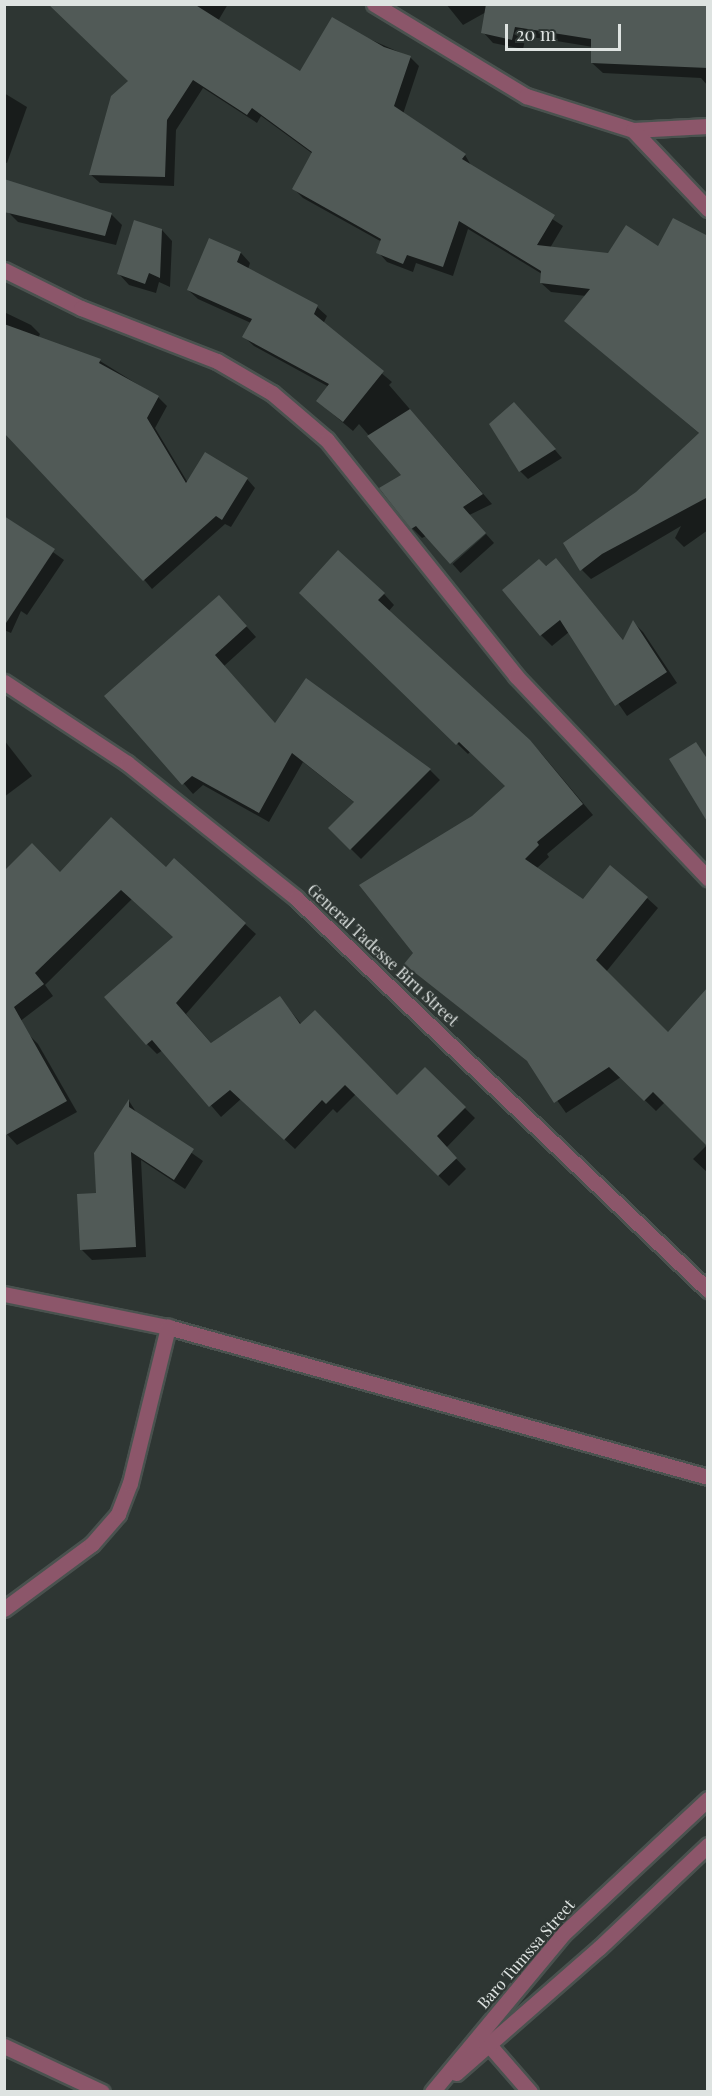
<!DOCTYPE html>
<html>
<head>
<meta charset="utf-8">
<style>
  body { margin:0 }
  #map { position:relative; width:712px; height:2096px; overflow:hidden; background:#2e3633; font-family:"Playfair Display",serif }
  div>[style] { position:absolute }
  .shadow>* { inset:0; background:#0007; transform-origin:0 0 }
  .building>* { inset:0; background:#515a57 }
  .roads { filter:drop-shadow(2px 0 #4a524f) drop-shadow(-2px 0 #4a524f) drop-shadow(0 2px #4a524f) drop-shadow(0 -2px #4a524f) }
  .minor>* { height:15px; margin:-7.5px; padding:0 7.5px; transform-origin:7.5px; border-radius:7.5px; background:#8c566a }
  span { translate:-50% -50%; white-space:nowrap; text-align:center; line-height:1.15; -webkit-text-stroke:4.5px #2e3633; paint-order:stroke }
  .street-label { font-size:16px; color:#dee3e1 }
  .frame { position:absolute; inset:0; border:6px solid #dee3e1; pointer-events:none }
  .scale { position:absolute; left:505px; top:24px; width:116px; height:27px; box-sizing:border-box; border:3px solid #dee3e1; border-top:0; padding-left:8px; font-size:18px; line-height:21px; white-space:nowrap; color:#dee3e1; -webkit-text-stroke:4px #2e3633; paint-order:stroke }
</style>
</head>
<body>
<div id="map">
  <div class="shadow">
    <i style="clip-path:polygon(67px 4px,228px 4px,218px 21px,301px 73px,365px 37px,410px 57px,419px 66px,403px 114px,465px 155px,472px 167px,563px 226px,550px 248px,608px 255px,708px 238px,708px 530px,684px 547px,675px 538px,681px 526px,591px 579px,582px 570px,637px 493px,700px 434px,566px 321px,586px 296px,551px 292px,541px 283px,542px 274px,468px 229px,453px 276px,416px 263px,413px 272px,387px 262px,378px 252px,382px 242px,303px 198px,294px 189px,313px 154px,261px 116px,257px 123px,203px 88px,176px 130px,174px 186px,100px 183px,90px 174px,130px 81px)"></i>
    <i style="clip-path:polygon(446px 4px,708px 4px,708px 86px,701px 78px,603px 73px,592px 63px,593px 47px,526px 36px,523px 49px,493px 43px,483px 32px,488px 11px,463px 25px)"></i>
    <i style="clip-path:polygon(4px 93px,27px 107px,7px 163px,4px 162px)"></i>
    <i style="clip-path:polygon(8px 212px,111px 214px,122px 225px,116px 245px,18px 222px)"></i>
    <i style="clip-path:polygon(162px 230px,172px 241px,170px 287px,159px 282px,156px 293px,129px 285px,119px 274px)"></i>
    <i style="clip-path:polygon(210px 240px,241px 253px,250px 263px,248px 269px,317px 307px,327px 316px,323px 324px,392px 382px,389px 385px,492px 504px,422px 538px,412px 528px,403px 475px,359px 424px,353px 431px,328px 410px,329px 387px,254px 346px,244px 337px,251px 323px,198px 299px,188px 290px)"></i>
    <i style="clip-path:polygon(4px 312px,31px 325px,40px 334px,38px 338px,100px 361px,158px 397px,167px 406px,155px 428px,188px 483px,247px 479px,255px 488px,231px 527px,225px 524px,152px 589px,4px 414px)"></i>
    <i style="clip-path:polygon(522px 412px,562px 458px,528px 479px,520px 471px)"></i>
    <i style="clip-path:polygon(4px 517px,64px 560px,27px 615px,21px 611px,11px 633px,4px 630px)"></i>
    <i style="left:486px;top:534px;width:12px;height:45px;rotate:48deg"></i>
    <i style="clip-path:polygon(556px 560px,624px 641px,633px 622px,643px 632px,677px 683px,627px 716px,569px 632px,552px 646px,541px 635px,504px 590px)"></i>
    <i style="clip-path:polygon(301px 593px,384px 594px,394px 605px,388px 612px,541px 753px,593px 815px,547px 854px,549px 857px,536px 869px,583px 901px,647px 898px,658px 908px,606px 972px,668px 1034px,708px 990px,708px 1173px,693px 1159px,707px 1145px,665px 1102px,656px 1111px,621px 1077px,566px 1113px,532px 1065px,406px 964px,415px 953px,473px 818px,507px 786px,470px 752px,468px 754px)"></i>
    <i style="clip-path:polygon(229px 607px,256px 637px,224px 666px,275px 724px,430px 770px,440px 780px,361px 859px,330px 828px,355px 803px,303px 762px,269px 822px,203px 785px,193px 794px,106px 696px)"></i>
    <i style="clip-path:polygon(4px 740px,32px 776px,4px 797px)"></i>
    <i style="clip-path:polygon(174px 860px,256px 934px,186px 1014px,212px 1044px,280px 998px,302px 1025px,397px 1097px,425px 1069px,475px 1118px,446px 1148px,466px 1169px,449px 1186px,356px 1094px,337px 1113px,333px 1109px,295px 1149px,241px 1099px,221px 1117px,163px 1050px,157px 1054px,147px 1044px,175px 937px,132px 899px,45px 985px,53px 996px,10px 1029px,4px 1023px,60px 874px,166px 870px)"></i>
    <i style="clip-path:polygon(28px 1034px,38px 1044px,77px 1112px,17px 1145px,4px 1131px)"></i>
    <i style="clip-path:polygon(129px 1101px,138px 1115px,203px 1161px,185px 1189px,141px 1160px,146px 1257px,92px 1260px,82px 1250px)"></i>
  </div>
  <div class="building">
    <i style="clip-path:polygon(48px 4px,194px 4px,300px 71px,332px 17px,384px 47px,411px 56px,394px 106px,466px 154px,462px 159px,555px 215px,537px 245px,608px 253px,626px 225px,658px 246px,673px 218px,708px 236px,708px 497px,602px 554px,580px 571px,563px 543px,636px 492px,699px 433px,564px 321px,590px 289px,540px 283px,541px 271px,459px 221px,443px 267px,407px 255px,403px 264px,376px 253px,381px 239px,292px 189px,312px 152px,252px 108px,247px 115px,193px 80px,167px 120px,165px 177px,89px 175px,111px 96px,128px 81px)"></i>
    <i style="clip-path:polygon(486px 4px,708px 4px,708px 68px,591px 63px,591px 39px,515px 27px,512px 40px,481px 33px)"></i>
    <i style="clip-path:polygon(4px 179px,112px 213px,105px 236px,4px 212px)"></i>
    <i style="clip-path:polygon(134px 220px,162px 229px,160px 278px,149px 273px,145px 284px,117px 274px)"></i>
    <i style="clip-path:polygon(209px 238px,241px 252px,237px 262px,318px 305px,314px 314px,384px 371px,343px 422px,316px 401px,329px 384px,242px 337px,252px 319px,187px 290px)"></i>
    <i style="clip-path:polygon(4px 324px,101px 359px,99px 363px,159px 396px,147px 418px,186px 483px,205px 452px,248px 478px,222px 520px,216px 516px,143px 581px,4px 433px)"></i>
    <i style="clip-path:polygon(514px 402px,556px 449px,519px 472px,489px 424px)"></i>
    <i style="clip-path:polygon(410px 409px,483px 494px,463px 507px,486px 533px,450px 564px,416px 526px,411px 529px,379px 488px,401px 475px,367px 436px)"></i>
    <i style="clip-path:polygon(4px 516px,55px 549px,4px 626px)"></i>
    <i style="clip-path:polygon(338px 550px,385px 593px,378px 600px,530px 740px,583px 804px,537px 842px,539px 845px,525px 859px,583px 899px,610px 865px,648px 897px,596px 960px,668px 1032px,708px 987px,708px 1147px,653px 1092px,644px 1101px,609px 1067px,554px 1103px,527px 1061px,404px 964px,413px 953px,359px 885px,472px 816px,505px 786px,459px 742px,456px 745px,299px 593px)"></i>
    <i style="clip-path:polygon(556px 558px,623px 640px,633px 620px,667px 672px,615px 706px,560px 620px,540px 636px,502px 590px,539px 559px,546px 566px)"></i>
    <i style="clip-path:polygon(219px 595px,247px 626px,215px 655px,275px 723px,306px 678px,431px 769px,350px 850px,328px 828px,354px 802px,292px 753px,259px 813px,192px 776px,182px 785px,104px 696px)"></i>
    <i style="clip-path:polygon(696px 742px,708px 760px,708px 823px,669px 759px)"></i>
    <i style="clip-path:polygon(111px 817px,166px 867px,174px 858px,246px 923px,176px 1003px,211px 1043px,280px 996px,300px 1024px,315px 1010px,397px 1095px,425px 1067px,466px 1107px,437px 1136px,457px 1158px,438px 1176px,345px 1085px,326px 1104px,322px 1100px,284px 1140px,230px 1090px,209px 1107px,152px 1040px,146px 1045px,104px 997px,173px 937px,121px 890px,35px 973px,44px 984px,14px 1007px,67px 1101px,4px 1136px,4px 871px,32px 843px,60px 872px)"></i>
    <i style="clip-path:polygon(129px 1099px,129px 1107px,194px 1149px,174px 1180px,131px 1152px,136px 1247px,80px 1250px,77px 1194px,96px 1193px,94px 1153px)"></i>
  </div>
  <div class="roads">
    <div class="minor">
      <i style="left:374px;top:4px;width:178px;rotate:31.2deg"></i>
      <i style="left:526px;top:96px;width:112px;rotate:17.6deg"></i>
      <i style="left:633px;top:130px;width:75px;rotate:-3.1deg"></i>
      <i style="left:633px;top:130px;width:109px;rotate:46.5deg"></i>
      <i style="left:4px;top:270px;width:86px;rotate:26.3deg"></i>
      <i style="left:81px;top:308px;width:146px;rotate:21.3deg"></i>
      <i style="left:217px;top:361px;width:64px;rotate:30.2deg"></i>
      <i style="left:272px;top:393px;width:72px;rotate:40.5deg"></i>
      <i style="left:327px;top:440px;width:302px;rotate:51.3deg"></i>
      <i style="left:516px;top:676px;width:279px;rotate:46.5deg"></i>
      <i style="left:4px;top:682px;width:147px;rotate:33.4deg"></i>
      <i style="left:127px;top:763px;width:216px;rotate:38.6deg"></i>
      <i style="left:296px;top:898px;width:569px;rotate:43.58deg"></i>
      <i style="left:4px;top:1294px;width:167px;rotate:11.4deg"></i>
      <i style="left:168px;top:1327px;width:560px;rotate:15.52deg"></i>
      <i style="left:4px;top:1609px;width:109px;rotate:-36.5deg"></i>
      <i style="left:92px;top:1544px;width:40px;rotate:-49deg"></i>
      <i style="left:118px;top:1514px;width:33px;rotate:-69deg"></i>
      <i style="left:130px;top:1483px;width:161px;rotate:-76.3deg"></i>
      <i style="left:4px;top:2046px;width:108px;rotate:25.1deg"></i>
      <i style="left:490px;top:2046px;width:61px;rotate:49deg"></i>
      <i style="left:456px;top:2073px;width:190px;rotate:-41.2deg"></i>
      <i style="left:599px;top:1948px;width:150px;rotate:-43.4deg"></i>
      <i style="left:432px;top:2092px;width:205px;rotate:-50.3deg"></i>
      <i style="left:563px;top:1934px;width:198px;rotate:-43deg"></i>
    </div>
  </div>
  <div class="street-label">
    <span style="left:383px;top:955px;rotate:43deg">General Tadesse Biru Street</span>
    <span style="left:526px;top:1954px;rotate:-49deg">Baro Tumssa Street</span>
  </div>
  <div class="frame"></div>
  <div class="scale">20 m</div>
</div>
</body>
</html>
